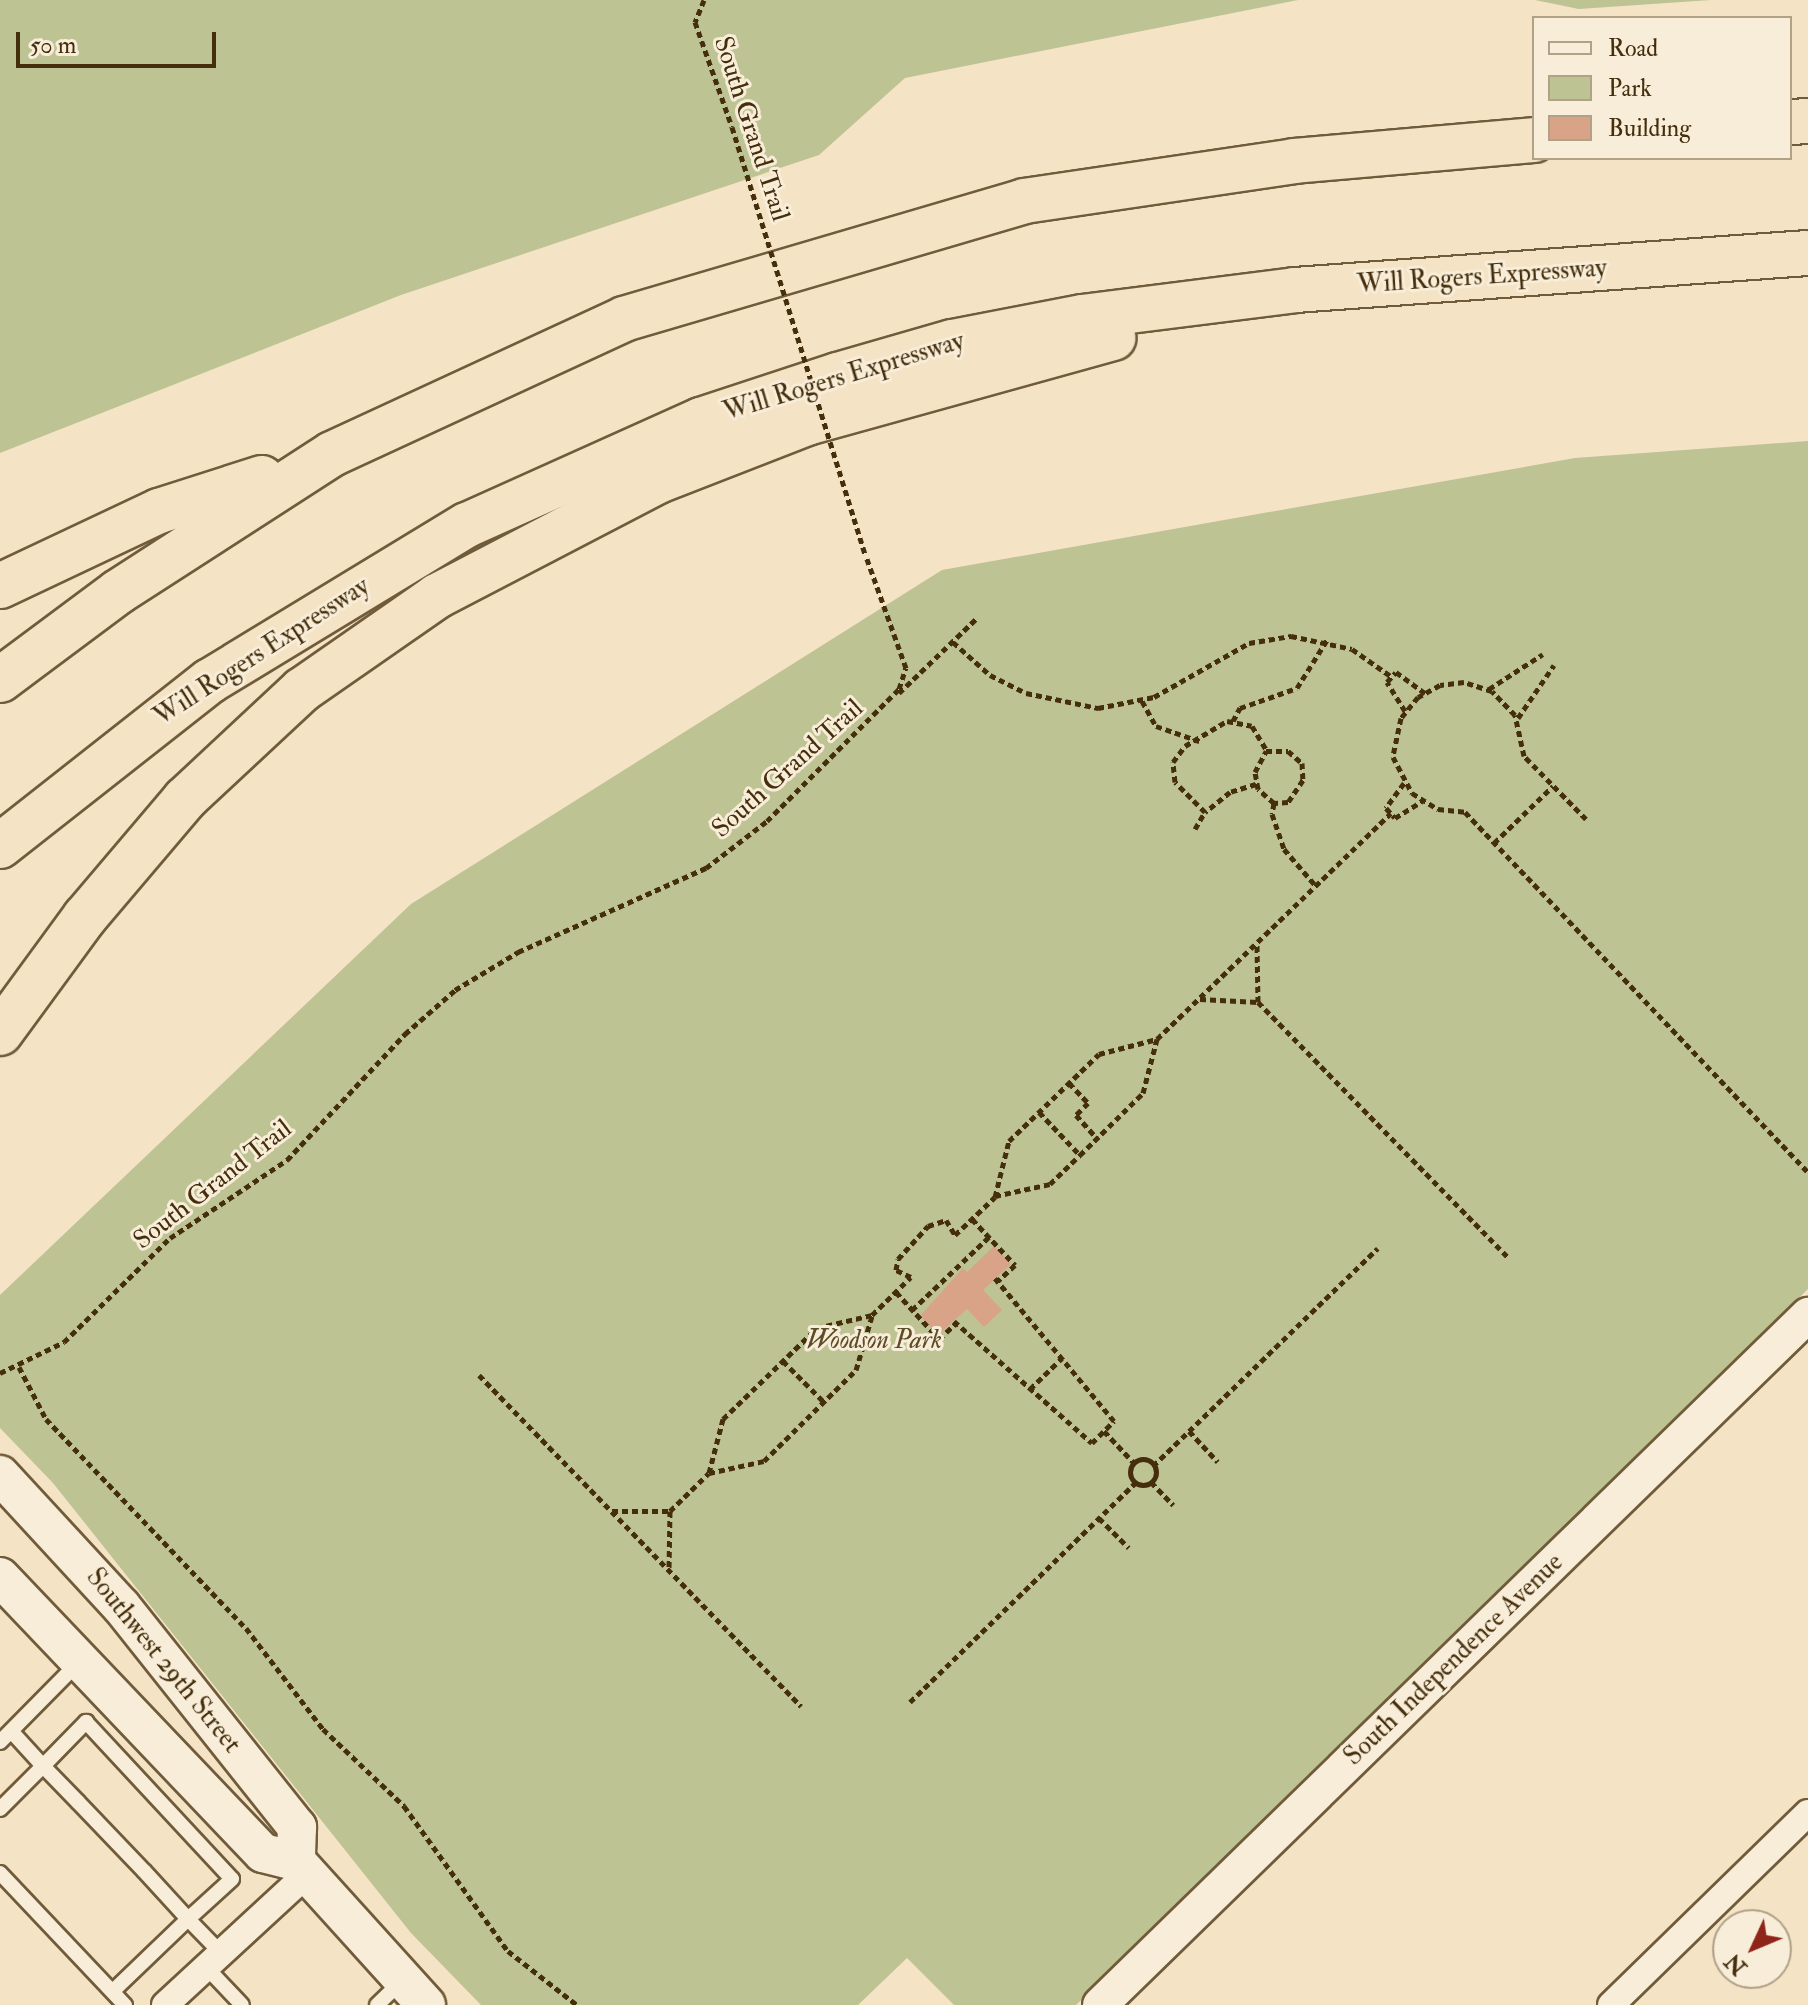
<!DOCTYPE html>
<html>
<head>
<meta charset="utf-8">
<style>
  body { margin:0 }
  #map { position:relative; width:1808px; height:2005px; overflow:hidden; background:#f4e3c4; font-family:"IM FELL Double Pica",serif }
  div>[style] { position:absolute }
  .green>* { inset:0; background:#bdc393 }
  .building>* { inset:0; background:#d9a388 }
  .path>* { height:5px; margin-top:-2.5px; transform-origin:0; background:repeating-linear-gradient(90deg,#442e0c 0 6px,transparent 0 10px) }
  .path>.ring { margin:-2.5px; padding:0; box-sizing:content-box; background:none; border:5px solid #442e0c; border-radius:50% }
  .roads { filter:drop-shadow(2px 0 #705b3a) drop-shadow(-2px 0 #705b3a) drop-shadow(0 2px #705b3a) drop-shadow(0 -2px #705b3a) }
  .service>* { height:14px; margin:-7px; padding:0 7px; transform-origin:7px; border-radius:7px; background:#f8edd9 }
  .minor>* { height:26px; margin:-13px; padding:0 13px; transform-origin:13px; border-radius:13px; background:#f8edd9 }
  .tertiary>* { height:34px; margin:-17px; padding:0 17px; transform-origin:17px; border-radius:17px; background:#f8edd9 }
  .secondary>* { height:38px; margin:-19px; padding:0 19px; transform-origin:19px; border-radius:19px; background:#f8edd9 }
  .motorway>* { height:44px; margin:-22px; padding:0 22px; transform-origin:22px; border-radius:22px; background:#f4e3c4 }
  .path-bridge>* { height:5px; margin-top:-2.5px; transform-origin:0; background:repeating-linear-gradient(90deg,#442e0c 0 6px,transparent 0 10px) }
  span { translate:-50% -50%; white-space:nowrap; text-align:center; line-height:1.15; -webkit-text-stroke:6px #f8edd9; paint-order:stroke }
  .street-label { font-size:26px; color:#442e0c }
  .park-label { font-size:26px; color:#5c4c27; font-style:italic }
  .legend { position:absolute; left:1532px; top:16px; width:260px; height:144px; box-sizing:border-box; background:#f8edd9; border:2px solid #b0a187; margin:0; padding:10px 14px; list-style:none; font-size:24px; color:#442e0c }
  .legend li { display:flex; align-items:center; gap:16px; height:40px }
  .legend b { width:40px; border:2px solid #b0a187 }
  .north { position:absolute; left:1712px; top:1909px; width:80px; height:80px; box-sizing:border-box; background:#f8edd9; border:2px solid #b0a187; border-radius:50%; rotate:226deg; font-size:22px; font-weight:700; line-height:32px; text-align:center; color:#442e0c }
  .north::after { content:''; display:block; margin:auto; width:28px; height:36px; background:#8f2418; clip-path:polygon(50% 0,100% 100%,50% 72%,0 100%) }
  .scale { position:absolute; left:16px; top:32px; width:200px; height:36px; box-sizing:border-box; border:4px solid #442e0c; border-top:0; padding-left:10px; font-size:24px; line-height:28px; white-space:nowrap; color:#442e0c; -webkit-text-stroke:6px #f8edd9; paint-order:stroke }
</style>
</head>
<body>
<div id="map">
  <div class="green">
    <i style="clip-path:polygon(0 0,1298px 0,905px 78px,819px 155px,401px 295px,0 453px)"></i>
    <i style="clip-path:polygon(1535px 0,1711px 0,1579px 9px)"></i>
    <i style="clip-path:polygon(1808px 441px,1808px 1289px,1076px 2005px,954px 2005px,907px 1958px,858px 2005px,481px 2005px,411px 1933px,53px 1483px,0 1428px,0 1295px,411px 904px,942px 570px,1575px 458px)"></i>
  </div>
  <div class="building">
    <i style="clip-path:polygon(994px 1246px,1011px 1264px,983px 1290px,1002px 1310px,984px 1327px,967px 1309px,938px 1335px,920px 1316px,963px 1268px,967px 1272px)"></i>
  </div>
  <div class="path">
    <i style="left:704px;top:0;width:24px;rotate:112deg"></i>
    <i style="left:695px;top:22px;width:111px;rotate:70.6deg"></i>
    <i style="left:953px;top:642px;width:50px;rotate:41.7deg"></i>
    <i style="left:990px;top:675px;width:40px;rotate:26.6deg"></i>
    <i style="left:1026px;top:693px;width:74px;rotate:11.8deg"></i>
    <i style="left:1098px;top:708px;width:57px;rotate:-11.1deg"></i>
    <i style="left:1154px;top:697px;width:109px;rotate:-29.6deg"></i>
    <i style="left:1249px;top:643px;width:43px;rotate:-9.5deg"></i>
    <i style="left:1291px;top:636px;width:62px;rotate:12deg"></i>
    <i style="left:1352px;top:649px;width:49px;rotate:35deg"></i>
    <i style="left:1489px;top:689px;width:64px;rotate:-32.9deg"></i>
    <i style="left:899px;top:693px;width:108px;rotate:-43.9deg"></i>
    <i style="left:1142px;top:701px;width:29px;rotate:61deg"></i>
    <i style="left:1156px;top:726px;width:46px;rotate:19.2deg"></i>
    <i style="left:1405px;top:711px;width:34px;rotate:-122deg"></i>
    <i style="left:1387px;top:682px;width:13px;rotate:-48deg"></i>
    <i style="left:1396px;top:672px;width:36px;rotate:36deg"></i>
    <i style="left:1518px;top:718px;width:64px;rotate:-55.8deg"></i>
    <i style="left:1233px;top:721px;width:15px;rotate:-62deg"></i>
    <i style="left:1240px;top:708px;width:60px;rotate:-19.3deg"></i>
    <i style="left:1297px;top:688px;width:57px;rotate:-58deg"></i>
    <i style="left:1404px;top:783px;width:31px;rotate:126deg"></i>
    <i style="left:1386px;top:808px;width:13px;rotate:48deg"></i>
    <i style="left:1395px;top:818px;width:32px;rotate:-32deg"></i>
    <i style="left:1256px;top:784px;width:27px;rotate:163deg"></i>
    <i style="left:1230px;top:792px;width:32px;rotate:141deg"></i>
    <i style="left:1205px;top:812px;width:42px;rotate:-135deg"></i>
    <i style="left:1175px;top:782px;width:20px;rotate:-96deg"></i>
    <i style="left:1173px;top:762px;width:20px;rotate:-53deg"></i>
    <i style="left:1185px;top:746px;width:49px;rotate:-30.8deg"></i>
    <i style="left:1227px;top:721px;width:25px;rotate:11deg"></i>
    <i style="left:1252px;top:726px;width:29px;rotate:59deg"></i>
    <i style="left:1274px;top:803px;width:21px;rotate:-139deg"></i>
    <i style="left:1258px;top:789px;width:17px;rotate:-100deg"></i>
    <i style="left:1255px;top:772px;width:24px;rotate:-62deg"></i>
    <i style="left:1266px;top:751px;width:22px"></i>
    <i style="left:1288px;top:751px;width:18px;rotate:41deg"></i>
    <i style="left:1302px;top:763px;width:17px;rotate:87deg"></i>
    <i style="left:1303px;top:780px;width:27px;rotate:124deg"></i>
    <i style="left:1288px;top:802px;width:14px;rotate:176deg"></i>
    <i style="left:1274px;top:803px;width:11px;rotate:100deg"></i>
    <i style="left:1272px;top:814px;width:37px;rotate:71deg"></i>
    <i style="left:1284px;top:849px;width:49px;rotate:49.1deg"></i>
    <i style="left:1586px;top:819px;width:88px;rotate:-134.5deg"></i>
    <i style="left:1524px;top:756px;width:42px;rotate:-102.4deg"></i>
    <i style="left:1515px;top:715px;width:33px;rotate:-134deg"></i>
    <i style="left:1492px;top:691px;width:29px;rotate:-162deg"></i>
    <i style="left:1464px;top:682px;width:24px;rotate:173deg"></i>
    <i style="left:1440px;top:685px;width:25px;rotate:151deg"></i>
    <i style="left:1418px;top:697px;width:27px;rotate:129deg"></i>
    <i style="left:1401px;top:718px;width:40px;rotate:102deg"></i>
    <i style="left:1393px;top:757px;width:41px;rotate:62.2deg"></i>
    <i style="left:1412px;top:793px;width:31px;rotate:32deg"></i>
    <i style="left:1438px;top:809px;width:27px;rotate:6deg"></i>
    <i style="left:1465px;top:812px;width:497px;rotate:46.4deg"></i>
    <i style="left:1195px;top:829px;width:20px;rotate:-60deg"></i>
    <i style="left:1494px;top:843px;width:82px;rotate:-44deg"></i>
    <i style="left:1200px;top:999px;width:58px;rotate:3deg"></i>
    <i style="left:1258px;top:1002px;width:59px;rotate:-91deg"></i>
    <i style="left:1258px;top:1002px;width:357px;rotate:45.6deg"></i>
    <i style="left:1069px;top:1083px;width:28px;rotate:46deg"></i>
    <i style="left:1088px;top:1103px;width:17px;rotate:135deg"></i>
    <i style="left:1076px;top:1115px;width:31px;rotate:48deg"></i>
    <i style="left:1039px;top:1112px;width:59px;rotate:46.4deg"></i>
    <i style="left:995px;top:1196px;width:56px;rotate:-12.3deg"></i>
    <i style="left:1050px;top:1184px;width:42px;rotate:-44deg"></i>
    <i style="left:1080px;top:1155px;width:88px;rotate:-44.5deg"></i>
    <i style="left:1143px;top:1093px;width:56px;rotate:-75.5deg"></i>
    <i style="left:972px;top:1219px;width:63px;rotate:46.9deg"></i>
    <i style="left:1015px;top:1265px;width:23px;rotate:137deg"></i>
    <i style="left:896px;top:1292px;width:64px;rotate:47.5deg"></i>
    <i style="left:939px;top:1339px;width:23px;rotate:-43deg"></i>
    <i style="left:912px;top:1310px;width:106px;rotate:-43.5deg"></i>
    <i style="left:954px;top:1321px;width:184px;rotate:41.5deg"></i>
    <i style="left:1092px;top:1443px;width:31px;rotate:-45deg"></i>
    <i style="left:1114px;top:1421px;width:186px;rotate:-129.8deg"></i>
    <i style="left:783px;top:1361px;width:58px;rotate:45deg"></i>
    <i style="left:19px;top:1367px;width:59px;rotate:62.6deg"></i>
    <i style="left:46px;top:1419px;width:289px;rotate:46.3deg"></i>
    <i style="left:246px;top:1628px;width:127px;rotate:52.7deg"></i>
    <i style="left:323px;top:1729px;width:112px;rotate:43.5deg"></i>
    <i style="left:404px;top:1806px;width:178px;rotate:54.4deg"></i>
    <i style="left:508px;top:1951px;width:88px;rotate:38deg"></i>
    <i style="left:0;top:1373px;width:71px;rotate:-25.8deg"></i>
    <i style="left:64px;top:1342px;width:148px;rotate:-44.5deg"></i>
    <i style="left:170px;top:1238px;width:141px;rotate:-33.7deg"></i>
    <i style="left:287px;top:1160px;width:173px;rotate:-46.9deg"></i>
    <i style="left:405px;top:1034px;width:67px;rotate:-41.3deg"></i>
    <i style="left:455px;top:990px;width:74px;rotate:-31.1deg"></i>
    <i style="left:518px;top:952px;width:206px;rotate:-24.1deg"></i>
    <i style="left:706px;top:868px;width:77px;rotate:-37.6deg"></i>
    <i style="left:767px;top:821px;width:187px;rotate:-45deg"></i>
    <i style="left:899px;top:689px;width:22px;rotate:-72deg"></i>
    <i style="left:906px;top:668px;width:119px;rotate:-109.7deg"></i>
    <i style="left:479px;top:1375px;width:462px;rotate:45.8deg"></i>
    <i style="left:1030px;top:1389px;width:45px;rotate:-44.1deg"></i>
    <i style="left:1104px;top:1431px;width:44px;rotate:46.8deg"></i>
    <i style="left:1189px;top:1431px;width:42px;rotate:46.9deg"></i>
    <i class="ring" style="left:1130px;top:1459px;width:21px;height:21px"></i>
    <i style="left:1153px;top:1466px;width:313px;rotate:-44.1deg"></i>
    <i style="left:709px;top:1473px;width:56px;rotate:-12.3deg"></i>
    <i style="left:764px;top:1461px;width:129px;rotate:-44.7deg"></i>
    <i style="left:856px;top:1370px;width:56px;rotate:-73.5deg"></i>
    <i style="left:1151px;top:1482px;width:32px;rotate:46deg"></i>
    <i style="left:612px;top:1511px;width:58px"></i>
    <i style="left:670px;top:1511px;width:58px;rotate:91deg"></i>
    <i style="left:670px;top:1511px;width:54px;rotate:-44.3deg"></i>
    <i style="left:709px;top:1473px;width:56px;rotate:-75.5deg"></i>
    <i style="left:723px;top:1419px;width:131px;rotate:-44.1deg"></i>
    <i style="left:817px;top:1328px;width:57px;rotate:-13.3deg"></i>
    <i style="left:872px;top:1315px;width:54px;rotate:-44.3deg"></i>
    <i style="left:911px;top:1277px;width:17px;rotate:-155deg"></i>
    <i style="left:896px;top:1270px;width:11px;rotate:-80deg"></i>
    <i style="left:898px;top:1259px;width:45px;rotate:-47.7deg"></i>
    <i style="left:928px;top:1226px;width:19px;rotate:-18deg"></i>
    <i style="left:946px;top:1220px;width:17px;rotate:59deg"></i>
    <i style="left:955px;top:1235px;width:55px;rotate:-43.5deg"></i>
    <i style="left:995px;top:1197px;width:58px;rotate:-76deg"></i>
    <i style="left:1009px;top:1141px;width:125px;rotate:-44deg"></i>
    <i style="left:1099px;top:1054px;width:60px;rotate:-14.5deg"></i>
    <i style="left:1157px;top:1039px;width:325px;rotate:-44deg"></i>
    <i style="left:1099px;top:1518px;width:42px;rotate:45deg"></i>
    <i style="left:910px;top:1702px;width:314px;rotate:-44.2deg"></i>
  </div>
  <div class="roads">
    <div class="service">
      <i style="left:0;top:1742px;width:112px;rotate:-45.4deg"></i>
      <i style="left:0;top:1809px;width:61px;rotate:-45deg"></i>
      <i style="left:43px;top:1766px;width:62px;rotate:-45.7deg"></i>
      <i style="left:86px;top:1722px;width:214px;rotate:47.1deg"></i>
      <i style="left:232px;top:1879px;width:59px;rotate:137.7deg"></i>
      <i style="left:188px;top:1919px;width:65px;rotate:-132.5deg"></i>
      <i style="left:144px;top:1871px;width:95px;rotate:-133.7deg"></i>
      <i style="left:78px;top:1802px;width:50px;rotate:-134.2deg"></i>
      <i style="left:43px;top:1766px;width:47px;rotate:-132.4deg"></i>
      <i style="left:0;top:1873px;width:182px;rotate:46.6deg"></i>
      <i style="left:206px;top:1967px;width:52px;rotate:46.5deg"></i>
      <i style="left:113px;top:1991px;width:104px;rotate:-43.8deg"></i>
      <i style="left:188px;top:1919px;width:47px;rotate:45.9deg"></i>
      <i style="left:377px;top:2005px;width:36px;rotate:-44deg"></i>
    </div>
    <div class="minor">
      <i style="left:165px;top:2005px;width:193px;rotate:-42.7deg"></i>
      <i style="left:1611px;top:2005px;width:275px;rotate:-44.3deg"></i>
    </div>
    <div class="tertiary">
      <i style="left:1100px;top:2005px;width:989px;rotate:-44.26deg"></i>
    </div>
    <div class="secondary">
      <i style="left:0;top:1475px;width:178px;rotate:47.3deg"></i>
      <i style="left:121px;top:1606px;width:283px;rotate:51.5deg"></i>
      <i style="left:297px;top:1827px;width:34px;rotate:92deg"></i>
      <i style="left:0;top:1577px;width:381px;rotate:46.4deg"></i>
      <i style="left:263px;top:1853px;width:34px;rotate:14deg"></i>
      <i style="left:296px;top:1861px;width:194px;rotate:47.9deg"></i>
    </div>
    <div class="motorway">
      <i style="left:1790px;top:122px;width:18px;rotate:-3deg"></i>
      <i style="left:0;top:586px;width:176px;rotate:-25.3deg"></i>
      <i style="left:159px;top:511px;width:108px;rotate:-17.8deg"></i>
      <i style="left:0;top:680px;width:147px;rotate:-36.7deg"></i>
      <i style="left:118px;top:592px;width:255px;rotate:-32.8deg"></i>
      <i style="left:332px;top:454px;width:322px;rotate:-24.8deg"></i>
      <i style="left:624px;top:319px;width:417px;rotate:-16.4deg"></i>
      <i style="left:1024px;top:201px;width:273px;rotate:-8.4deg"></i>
      <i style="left:1294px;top:161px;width:241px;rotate:-5deg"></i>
      <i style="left:0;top:846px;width:267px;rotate:-38.2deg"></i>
      <i style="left:210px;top:681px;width:301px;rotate:-31.3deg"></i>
      <i style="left:467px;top:525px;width:256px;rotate:-24.2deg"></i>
      <i style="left:701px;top:420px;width:144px;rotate:-18.2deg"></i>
      <i style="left:838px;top:375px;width:119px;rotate:-16.1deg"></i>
      <i style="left:952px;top:342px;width:132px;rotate:-10.9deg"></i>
      <i style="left:1082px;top:317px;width:215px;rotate:-7.2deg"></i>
      <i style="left:1295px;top:290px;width:514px;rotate:-4.13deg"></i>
      <i style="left:0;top:1033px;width:144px;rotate:-53.8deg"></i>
      <i style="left:85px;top:917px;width:155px;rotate:-49.7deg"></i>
      <i style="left:185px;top:799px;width:160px;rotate:-43deg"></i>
      <i style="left:302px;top:690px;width:165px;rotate:-34.8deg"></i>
      <i style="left:437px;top:596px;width:249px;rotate:-27.5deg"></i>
      <i style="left:658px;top:481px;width:160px;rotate:-21.3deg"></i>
      <i style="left:807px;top:423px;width:318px;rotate:-15.5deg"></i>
    </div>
  </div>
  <div class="path-bridge">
    <i style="left:732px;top:127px;width:449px;rotate:72.7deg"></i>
  </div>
  <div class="street-label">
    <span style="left:751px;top:129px;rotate:72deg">South Grand Trail</span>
    <span style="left:1482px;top:277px;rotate:-4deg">Will Rogers Expressway</span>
    <span style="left:844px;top:377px;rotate:-17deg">Will Rogers Expressway</span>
    <span style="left:262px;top:652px;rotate:-33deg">Will Rogers Expressway</span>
    <span style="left:788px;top:769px;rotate:-42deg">South Grand Trail</span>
    <span style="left:213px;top:1185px;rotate:-38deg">South Grand Trail</span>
    <span style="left:1454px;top:1660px;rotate:-44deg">South Independence Avenue</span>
    <span style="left:163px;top:1661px;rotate:51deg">Southwest 29th Street</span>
  </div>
  <div class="park-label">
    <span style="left:874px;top:1341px">Woodson Park</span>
  </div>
  <ul class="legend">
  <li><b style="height:10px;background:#f8edd9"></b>Road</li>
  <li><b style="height:22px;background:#bdc393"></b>Park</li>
  <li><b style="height:22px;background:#d9a388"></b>Building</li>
  </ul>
  <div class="north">N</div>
  <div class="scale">50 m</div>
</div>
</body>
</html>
